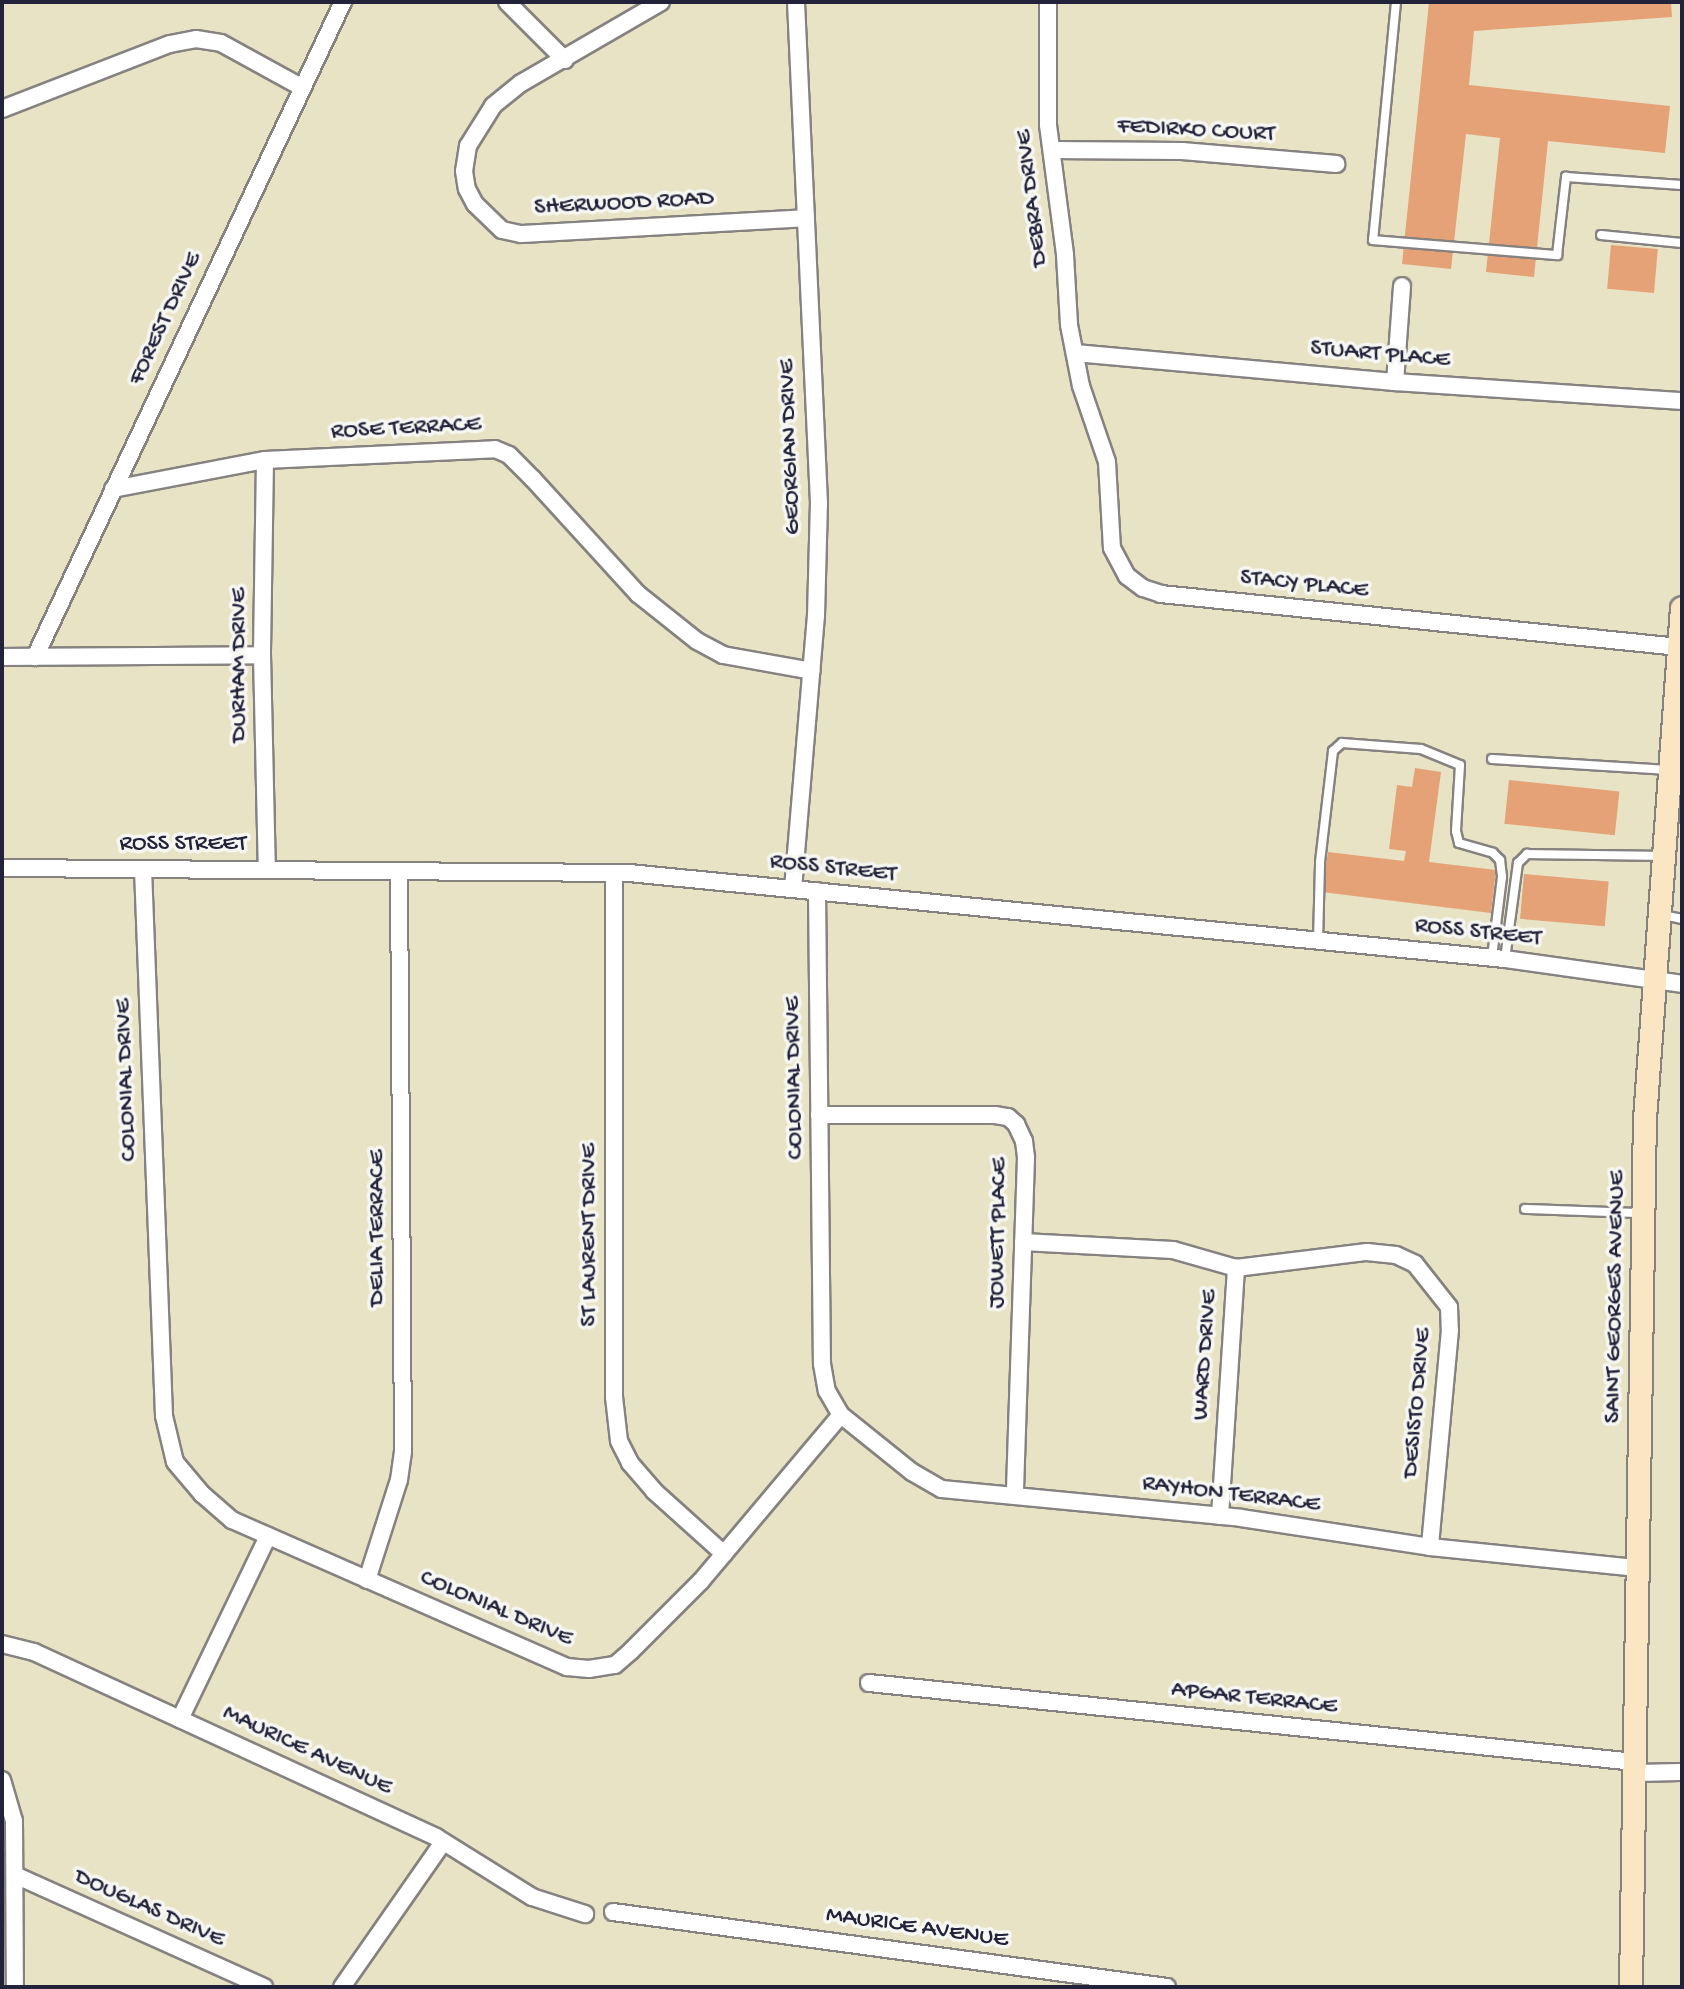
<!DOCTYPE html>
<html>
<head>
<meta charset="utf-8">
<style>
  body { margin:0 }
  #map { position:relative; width:1684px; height:1989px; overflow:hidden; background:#e8e3c5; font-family:"Gochi Hand",sans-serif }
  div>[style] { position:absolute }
  .building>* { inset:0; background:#e6a277; transform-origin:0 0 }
  .roads { filter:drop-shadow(2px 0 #858280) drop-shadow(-2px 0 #858280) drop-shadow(0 2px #858280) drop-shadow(0 -2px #858280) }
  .lane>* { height:8px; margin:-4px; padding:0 4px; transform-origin:4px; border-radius:4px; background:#fff }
  .street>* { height:16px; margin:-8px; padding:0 8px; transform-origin:8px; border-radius:8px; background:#fff }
  .secondary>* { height:22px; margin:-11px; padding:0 11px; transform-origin:11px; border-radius:11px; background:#fbe6c3 }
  span { translate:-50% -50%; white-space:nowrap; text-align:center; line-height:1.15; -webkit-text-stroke:7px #f6f6f2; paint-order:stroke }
  .street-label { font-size:24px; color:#22223b }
  .frame { position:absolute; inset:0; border:4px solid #22223b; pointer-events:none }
</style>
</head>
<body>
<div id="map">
  <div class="building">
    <i style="clip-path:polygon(1429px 2px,1671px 2px,1672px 17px,1474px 31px,1469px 85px,1670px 106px,1665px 153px,1548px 141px,1534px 277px,1486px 272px,1500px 138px,1466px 134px,1451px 269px,1402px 264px)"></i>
    <i style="left:1611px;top:245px;width:47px;height:44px;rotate:5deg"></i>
    <i style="clip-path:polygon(1415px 768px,1441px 772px,1429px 862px,1496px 870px,1491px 913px,1322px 892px,1328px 852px,1404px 861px,1406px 851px,1389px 849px,1397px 785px,1412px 787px)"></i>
    <i style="left:1509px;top:780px;width:111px;height:44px;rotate:6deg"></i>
    <i style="left:1524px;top:874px;width:85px;height:45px;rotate:5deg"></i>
  </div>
  <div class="roads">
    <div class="lane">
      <i style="left:1396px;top:2px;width:239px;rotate:95.5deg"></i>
      <i style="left:1373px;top:240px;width:185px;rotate:4.7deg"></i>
      <i style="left:1557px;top:255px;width:79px;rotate:-83.4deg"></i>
      <i style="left:1566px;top:177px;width:116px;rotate:3.9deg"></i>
      <i style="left:1601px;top:235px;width:81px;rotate:5.6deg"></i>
      <i style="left:1492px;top:759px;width:177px;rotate:3.6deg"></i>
      <i style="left:1663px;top:915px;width:19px;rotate:12deg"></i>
      <i style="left:1318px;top:941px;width:79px;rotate:-88.5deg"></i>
      <i style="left:1320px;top:862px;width:112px;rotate:-83.3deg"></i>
      <i style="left:1333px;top:751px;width:12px;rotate:-42deg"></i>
      <i style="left:1342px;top:743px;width:79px;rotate:4.3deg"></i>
      <i style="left:1421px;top:749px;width:42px;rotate:22.3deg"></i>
      <i style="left:1460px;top:765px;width:66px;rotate:93.5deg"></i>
      <i style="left:1456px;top:831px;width:12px;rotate:76deg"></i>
      <i style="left:1459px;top:843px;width:35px;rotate:16deg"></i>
      <i style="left:1493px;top:853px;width:10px;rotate:45deg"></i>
      <i style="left:1500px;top:860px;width:17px;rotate:83deg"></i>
      <i style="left:1502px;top:877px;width:81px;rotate:97.1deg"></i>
      <i style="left:1505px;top:959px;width:97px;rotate:-82.3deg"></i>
      <i style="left:1518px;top:863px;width:13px;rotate:-45deg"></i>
      <i style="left:1527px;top:854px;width:136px;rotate:0.8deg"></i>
      <i style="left:1525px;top:1209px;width:115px;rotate:2deg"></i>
    </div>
    <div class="street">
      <i style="left:507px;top:2px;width:82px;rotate:45deg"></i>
      <i style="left:661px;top:2px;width:162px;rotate:149.9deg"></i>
      <i style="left:521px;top:83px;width:36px;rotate:141deg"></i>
      <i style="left:493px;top:106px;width:47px;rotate:122deg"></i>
      <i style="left:468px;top:146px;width:25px;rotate:99deg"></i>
      <i style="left:464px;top:171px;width:18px;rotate:81deg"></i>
      <i style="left:467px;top:189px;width:17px;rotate:62deg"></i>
      <i style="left:475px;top:204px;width:37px;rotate:44deg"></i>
      <i style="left:502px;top:230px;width:19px;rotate:12deg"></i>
      <i style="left:521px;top:234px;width:285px;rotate:-3.2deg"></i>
      <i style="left:1048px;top:2px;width:123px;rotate:90deg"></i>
      <i style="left:1048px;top:125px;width:131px;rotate:82.5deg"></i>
      <i style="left:1065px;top:255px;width:70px;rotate:86.7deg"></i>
      <i style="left:1069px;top:325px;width:62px;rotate:78.9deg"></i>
      <i style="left:1081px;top:386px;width:80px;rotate:71.1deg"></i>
      <i style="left:1107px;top:462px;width:86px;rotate:86.7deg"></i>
      <i style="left:1112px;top:548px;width:32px;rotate:62deg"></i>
      <i style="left:1127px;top:576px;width:20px;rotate:37deg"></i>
      <i style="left:1143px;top:588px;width:19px;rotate:18deg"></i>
      <i style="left:1161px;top:594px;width:521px;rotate:5.84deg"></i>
      <i style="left:2px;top:109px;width:180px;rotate:-21.2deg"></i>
      <i style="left:170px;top:44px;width:26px;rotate:-11deg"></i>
      <i style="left:196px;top:39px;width:25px;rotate:9deg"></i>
      <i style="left:221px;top:43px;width:91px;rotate:28.8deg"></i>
      <i style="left:1052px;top:150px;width:130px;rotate:0.4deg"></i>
      <i style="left:1182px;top:151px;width:155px;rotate:4.8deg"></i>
      <i style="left:1075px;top:353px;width:321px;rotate:5.2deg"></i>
      <i style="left:1395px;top:382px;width:288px;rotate:3.8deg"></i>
      <i style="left:1395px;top:382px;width:96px;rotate:-85.8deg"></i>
      <i style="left:265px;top:460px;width:195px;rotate:90.9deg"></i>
      <i style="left:262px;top:655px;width:215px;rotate:88.7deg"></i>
      <i style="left:113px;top:489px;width:155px;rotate:-10.8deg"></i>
      <i style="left:265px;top:460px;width:230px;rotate:-2.7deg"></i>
      <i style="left:495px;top:449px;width:15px;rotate:23deg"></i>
      <i style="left:509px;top:455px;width:34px;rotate:45deg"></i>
      <i style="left:533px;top:479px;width:156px;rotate:47.6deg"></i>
      <i style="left:638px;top:594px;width:75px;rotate:38.5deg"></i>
      <i style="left:697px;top:641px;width:30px;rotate:28deg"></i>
      <i style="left:723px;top:655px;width:90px;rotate:10.2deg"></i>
      <i style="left:2px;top:657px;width:260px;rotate:-0.4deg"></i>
      <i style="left:35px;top:657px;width:724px;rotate:-64.82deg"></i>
      <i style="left:2px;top:868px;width:627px;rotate:0.46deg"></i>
      <i style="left:629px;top:873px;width:880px;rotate:5.61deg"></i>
      <i style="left:1505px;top:959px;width:179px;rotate:8deg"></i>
      <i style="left:143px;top:869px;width:547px;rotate:87.8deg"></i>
      <i style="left:164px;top:1416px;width:47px;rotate:76.6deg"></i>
      <i style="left:175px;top:1462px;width:42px;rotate:49.8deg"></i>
      <i style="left:202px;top:1494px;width:40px;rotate:41deg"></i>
      <i style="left:232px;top:1520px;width:366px;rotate:23.7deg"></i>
      <i style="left:567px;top:1667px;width:22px;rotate:5deg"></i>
      <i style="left:589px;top:1669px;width:26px;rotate:-9deg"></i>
      <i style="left:615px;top:1665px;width:21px;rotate:-41deg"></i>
      <i style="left:631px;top:1651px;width:99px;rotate:-45deg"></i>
      <i style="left:701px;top:1581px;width:217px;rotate:-49.9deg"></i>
      <i style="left:614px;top:873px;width:524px;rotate:90deg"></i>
      <i style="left:614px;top:1397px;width:44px;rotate:83.5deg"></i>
      <i style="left:619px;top:1441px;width:25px;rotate:63deg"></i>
      <i style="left:630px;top:1463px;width:37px;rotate:49deg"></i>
      <i style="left:654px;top:1491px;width:94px;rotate:42deg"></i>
      <i style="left:793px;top:889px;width:274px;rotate:-85.2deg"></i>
      <i style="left:816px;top:616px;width:113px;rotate:-88.5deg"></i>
      <i style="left:819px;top:503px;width:502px;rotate:-92.63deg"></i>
      <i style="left:817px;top:891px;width:473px;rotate:89.4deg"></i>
      <i style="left:822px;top:1364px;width:27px;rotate:80deg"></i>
      <i style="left:827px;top:1391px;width:28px;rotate:60deg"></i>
      <i style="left:841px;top:1415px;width:91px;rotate:38.8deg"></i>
      <i style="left:912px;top:1472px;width:34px;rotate:30deg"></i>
      <i style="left:942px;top:1489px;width:300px;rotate:5.5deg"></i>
      <i style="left:1241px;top:1518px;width:191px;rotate:8.7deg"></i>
      <i style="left:1430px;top:1547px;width:209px;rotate:5.8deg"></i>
      <i style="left:819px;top:1115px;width:176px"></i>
      <i style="left:995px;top:1115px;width:13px;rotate:9deg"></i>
      <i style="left:1008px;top:1117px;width:11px;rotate:41deg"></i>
      <i style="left:1016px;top:1124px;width:19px;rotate:65deg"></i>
      <i style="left:1024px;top:1141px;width:17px;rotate:83deg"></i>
      <i style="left:1026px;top:1158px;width:338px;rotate:91.9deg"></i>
      <i style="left:1023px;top:1242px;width:150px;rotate:3.1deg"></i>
      <i style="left:1173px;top:1250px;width:66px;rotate:15.9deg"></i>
      <i style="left:1236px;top:1268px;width:132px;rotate:-7deg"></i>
      <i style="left:1367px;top:1252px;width:29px;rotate:6deg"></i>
      <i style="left:1396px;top:1255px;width:21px;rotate:25deg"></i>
      <i style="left:1415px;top:1264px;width:55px;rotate:51.7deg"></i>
      <i style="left:1449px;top:1307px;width:23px;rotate:88deg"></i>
      <i style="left:1450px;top:1330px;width:218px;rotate:95.3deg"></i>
      <i style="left:1220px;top:1516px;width:249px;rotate:-86.3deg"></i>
      <i style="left:367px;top:1580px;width:105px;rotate:-72.3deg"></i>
      <i style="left:399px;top:1480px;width:29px;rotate:-82deg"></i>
      <i style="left:403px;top:1451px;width:580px;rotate:-90.4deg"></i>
      <i style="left:2px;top:1644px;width:33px;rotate:14deg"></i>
      <i style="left:34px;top:1652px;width:443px;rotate:24.7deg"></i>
      <i style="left:436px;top:1837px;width:113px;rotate:32deg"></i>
      <i style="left:532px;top:1897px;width:56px;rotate:17.8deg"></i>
      <i style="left:869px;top:1683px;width:770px;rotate:5.89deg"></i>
      <i style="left:180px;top:1719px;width:203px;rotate:-64.3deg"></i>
      <i style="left:1635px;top:1773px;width:47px;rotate:-1.2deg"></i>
      <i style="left:2px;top:1780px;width:43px;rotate:73.7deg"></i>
      <i style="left:14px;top:1821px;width:166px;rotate:89.7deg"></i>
      <i style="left:15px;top:1875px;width:273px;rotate:24.2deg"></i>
      <i style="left:613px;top:1912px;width:559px;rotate:7.71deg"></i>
      <i style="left:342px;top:1987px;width:177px;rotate:-55.1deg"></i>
    </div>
    <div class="secondary">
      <i style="left:1631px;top:1987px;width:868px;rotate:-89.08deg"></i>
      <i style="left:1645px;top:1119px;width:512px;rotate:-85.86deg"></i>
    </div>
  </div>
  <div class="street-label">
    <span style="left:1196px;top:131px;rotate:3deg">FEDIRKO COURT</span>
    <span style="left:1033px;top:198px;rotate:-97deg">DEBRA DRIVE</span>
    <span style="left:624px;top:204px;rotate:-3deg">SHERWOOD ROAD</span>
    <span style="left:166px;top:319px;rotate:-65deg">FOREST DRIVE</span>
    <span style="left:1380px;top:355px;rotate:5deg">STUART PLACE</span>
    <span style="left:406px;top:429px;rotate:-3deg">ROSE TERRACE</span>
    <span style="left:791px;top:447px;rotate:-92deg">GEORGIAN DRIVE</span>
    <span style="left:1304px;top:585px;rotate:6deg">STACY PLACE</span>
    <span style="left:240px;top:665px;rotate:-90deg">DURHAM DRIVE</span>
    <span style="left:183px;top:845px">ROSS STREET</span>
    <span style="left:833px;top:869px;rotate:6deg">ROSS STREET</span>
    <span style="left:1478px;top:933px;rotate:6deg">ROSS STREET</span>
    <span style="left:795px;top:1078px;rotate:-91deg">COLONIAL DRIVE</span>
    <span style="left:127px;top:1080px;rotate:-92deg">COLONIAL DRIVE</span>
    <span style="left:378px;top:1228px;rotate:-90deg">DELIA TERRACE</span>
    <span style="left:999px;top:1233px;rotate:-89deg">JOWETT PLACE</span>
    <span style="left:590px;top:1235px;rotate:-90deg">ST LAURENT DRIVE</span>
    <span style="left:1616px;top:1297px;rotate:-89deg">SAINT GEORGES AVENUE</span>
    <span style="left:1206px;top:1355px;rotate:-86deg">WARD DRIVE</span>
    <span style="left:1418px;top:1403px;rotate:-85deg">DESISTO DRIVE</span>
    <span style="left:1231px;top:1495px;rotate:7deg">RAYHON TERRACE</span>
    <span style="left:496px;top:1609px;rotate:23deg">COLONIAL DRIVE</span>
    <span style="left:1254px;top:1699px;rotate:6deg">APGAR TERRACE</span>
    <span style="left:307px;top:1751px;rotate:25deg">MAURICE AVENUE</span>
    <span style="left:149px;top:1909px;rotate:24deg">DOUGLAS DRIVE</span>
    <span style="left:917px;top:1928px;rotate:8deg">MAURICE AVENUE</span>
  </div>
  <div class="frame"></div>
</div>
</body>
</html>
